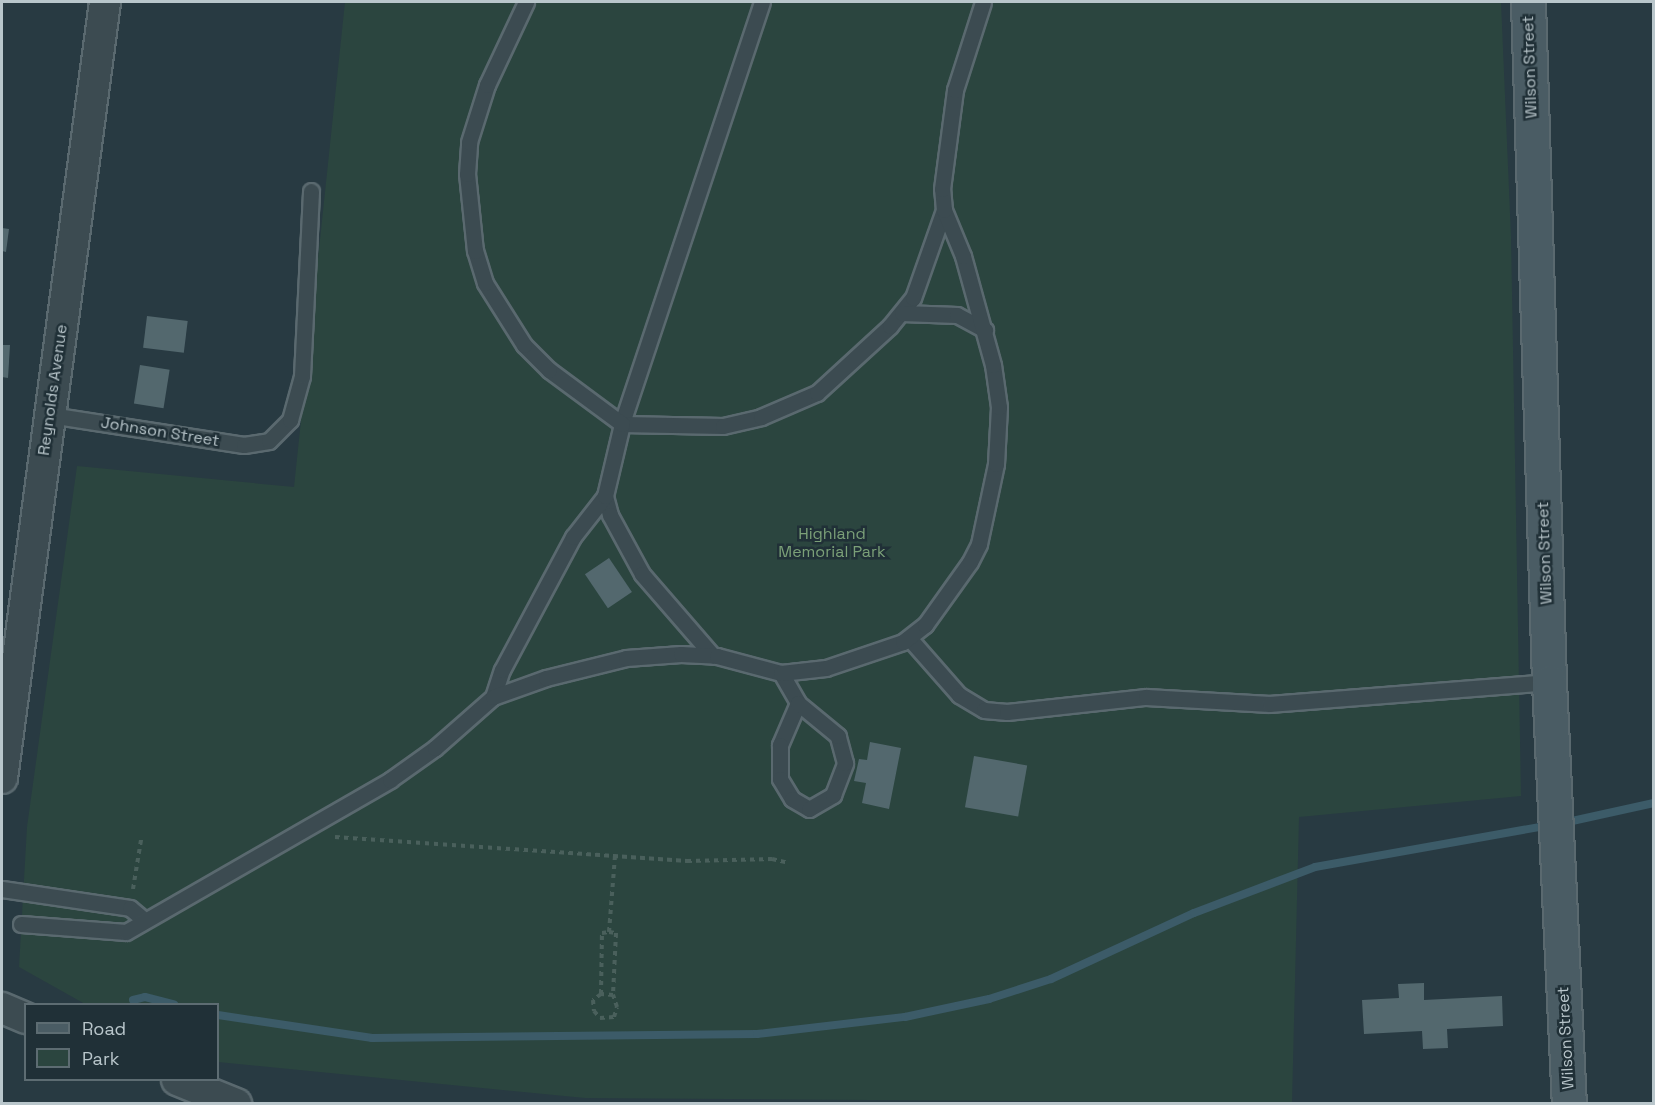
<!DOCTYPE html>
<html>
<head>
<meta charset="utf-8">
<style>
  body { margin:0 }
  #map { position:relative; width:1655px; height:1105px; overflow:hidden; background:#283a42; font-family:"Space Grotesk",sans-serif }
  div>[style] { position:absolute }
  .green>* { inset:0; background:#2b453f }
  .stream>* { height:8px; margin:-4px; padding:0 4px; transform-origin:4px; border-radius:4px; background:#3c5b68 }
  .building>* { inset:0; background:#53686e; transform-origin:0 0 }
  .path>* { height:4px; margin-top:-2px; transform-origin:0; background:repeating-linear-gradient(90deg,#4a605c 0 4.5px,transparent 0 9px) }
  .roads { filter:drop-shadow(2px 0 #5a696f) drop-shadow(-2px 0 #5a696f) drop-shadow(0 2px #5a696f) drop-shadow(0 -2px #5a696f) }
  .lane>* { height:15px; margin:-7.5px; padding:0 7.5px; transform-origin:7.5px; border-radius:7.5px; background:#3c4b51 }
  .street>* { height:30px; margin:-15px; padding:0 15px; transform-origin:15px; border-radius:15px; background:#3c4b51 }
  .secondary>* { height:33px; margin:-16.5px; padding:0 16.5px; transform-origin:16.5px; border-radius:16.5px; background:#4a5c64 }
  span { translate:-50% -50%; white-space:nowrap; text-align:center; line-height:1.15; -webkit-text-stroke:5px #203037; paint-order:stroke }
  .street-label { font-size:16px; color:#b9c6cb }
  .park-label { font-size:16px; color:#7ba078 }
  .frame { position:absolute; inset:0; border:3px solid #b9c6cb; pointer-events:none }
  .legend { position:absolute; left:24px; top:1003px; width:195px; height:78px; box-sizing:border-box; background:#203037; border:2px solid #5d6c72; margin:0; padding:8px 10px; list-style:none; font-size:18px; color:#b9c6cb }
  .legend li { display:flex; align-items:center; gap:12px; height:30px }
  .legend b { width:30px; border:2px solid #5d6c72 }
</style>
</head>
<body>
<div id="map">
  <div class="green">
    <i style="clip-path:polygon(345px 2px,1501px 2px,1511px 237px,1521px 796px,1299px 817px,1292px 1103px,585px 1098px,218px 1062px,218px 1004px,85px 1004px,19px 967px,27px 827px,77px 466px,294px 487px)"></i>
  </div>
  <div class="stream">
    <i style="left:1563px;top:823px;width:93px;rotate:-12.4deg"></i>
    <i style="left:133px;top:1000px;width:12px;rotate:-14deg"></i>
    <i style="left:145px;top:997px;width:30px;rotate:14deg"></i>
    <i style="left:218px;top:1015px;width:156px;rotate:8.5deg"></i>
    <i style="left:372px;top:1038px;width:385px;rotate:-0.6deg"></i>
    <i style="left:757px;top:1034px;width:149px;rotate:-6.6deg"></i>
    <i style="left:905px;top:1017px;width:86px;rotate:-12.1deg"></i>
    <i style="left:989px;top:999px;width:65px;rotate:-17.9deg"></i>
    <i style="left:1051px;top:979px;width:157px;rotate:-24.8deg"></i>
    <i style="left:1194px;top:913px;width:129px;rotate:-20.8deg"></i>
    <i style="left:1315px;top:867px;width:239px;rotate:-10.1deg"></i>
  </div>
  <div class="building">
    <i style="clip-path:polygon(2px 228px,9px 229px,6px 252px,2px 251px)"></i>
    <i style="left:147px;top:316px;width:41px;height:32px;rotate:7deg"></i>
    <i style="clip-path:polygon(2px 345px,10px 345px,8px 378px,2px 377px)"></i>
    <i style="left:140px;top:365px;width:30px;height:39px;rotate:9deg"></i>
    <i style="left:609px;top:558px;width:41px;height:29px;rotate:56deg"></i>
    <i style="clip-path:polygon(870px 742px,901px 748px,889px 809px,862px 803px,866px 783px,854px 781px,859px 759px,867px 760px)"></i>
    <i style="left:974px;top:756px;width:54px;height:52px;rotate:10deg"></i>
    <i style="clip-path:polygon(1424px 983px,1424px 1000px,1502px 996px,1503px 1026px,1447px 1029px,1448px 1048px,1423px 1049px,1422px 1031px,1364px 1034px,1362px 1000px,1399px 998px,1398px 984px)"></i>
  </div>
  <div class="path">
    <i style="left:335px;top:837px;width:353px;rotate:3.9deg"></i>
    <i style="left:687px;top:861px;width:85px;rotate:-1.3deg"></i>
    <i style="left:772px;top:859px;width:17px;rotate:13deg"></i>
    <i style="left:133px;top:889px;width:50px;rotate:-80.7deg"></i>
    <i style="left:609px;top:932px;width:7px;rotate:8deg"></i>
    <i style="left:616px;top:933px;width:62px;rotate:92.8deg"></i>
    <i style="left:613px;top:995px;width:12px;rotate:-175deg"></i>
    <i style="left:601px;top:994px;width:10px;rotate:143deg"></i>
    <i style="left:593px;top:1000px;width:11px;rotate:85deg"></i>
    <i style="left:594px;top:1011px;width:9px;rotate:49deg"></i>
    <i style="left:600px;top:1018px;width:14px;rotate:-4deg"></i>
    <i style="left:614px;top:1017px;width:10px;rotate:-73deg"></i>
    <i style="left:617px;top:1007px;width:13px;rotate:-108deg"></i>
    <i style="left:601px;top:994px;width:61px;rotate:-89.1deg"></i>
    <i style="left:602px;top:933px;width:7px;rotate:-8deg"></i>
    <i style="left:609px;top:932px;width:77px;rotate:-85.5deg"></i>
  </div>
  <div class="roads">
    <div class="lane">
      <i style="left:762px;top:2px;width:445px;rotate:108.4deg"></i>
      <i style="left:622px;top:424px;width:101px;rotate:1.1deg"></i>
      <i style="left:723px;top:426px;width:39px;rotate:-13deg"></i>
      <i style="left:761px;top:417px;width:61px;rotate:-23.2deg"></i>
      <i style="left:817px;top:393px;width:99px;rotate:-42.5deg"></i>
      <i style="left:890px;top:326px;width:36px;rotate:-51deg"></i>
      <i style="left:913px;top:298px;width:93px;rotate:-70.6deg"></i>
      <i style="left:902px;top:313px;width:55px;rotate:2.1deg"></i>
      <i style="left:957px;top:315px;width:32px;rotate:28deg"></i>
      <i style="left:50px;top:415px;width:196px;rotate:8.8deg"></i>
      <i style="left:244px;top:445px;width:25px;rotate:-9deg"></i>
      <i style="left:269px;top:441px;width:30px;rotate:-45deg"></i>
      <i style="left:290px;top:420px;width:46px;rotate:-74.7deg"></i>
      <i style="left:302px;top:376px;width:185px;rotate:-87.2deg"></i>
      <i style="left:605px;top:496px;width:20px;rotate:75deg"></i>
      <i style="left:610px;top:515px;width:67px;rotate:61.5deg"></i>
      <i style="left:642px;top:574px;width:108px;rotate:49.1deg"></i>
      <i style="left:909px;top:638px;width:76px;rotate:48.7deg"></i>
      <i style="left:959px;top:695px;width:29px;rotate:31deg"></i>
      <i style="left:984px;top:710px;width:23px;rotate:5deg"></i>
      <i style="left:1007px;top:712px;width:140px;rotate:-6.2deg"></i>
      <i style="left:1146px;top:697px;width:124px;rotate:3.2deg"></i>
      <i style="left:1270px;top:704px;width:280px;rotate:-4.5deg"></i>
      <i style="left:781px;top:673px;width:34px;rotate:60deg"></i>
      <i style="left:798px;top:703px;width:46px;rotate:113.2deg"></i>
      <i style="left:780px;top:745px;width:34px;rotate:90deg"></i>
      <i style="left:780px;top:779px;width:23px;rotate:59deg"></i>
      <i style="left:792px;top:799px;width:20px;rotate:30deg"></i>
      <i style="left:809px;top:809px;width:28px;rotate:-30deg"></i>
      <i style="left:833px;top:795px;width:34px;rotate:-69deg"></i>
      <i style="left:845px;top:763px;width:28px;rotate:-105deg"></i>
      <i style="left:838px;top:736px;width:52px;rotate:-140.5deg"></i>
      <i style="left:493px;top:697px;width:28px;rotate:-72deg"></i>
      <i style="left:502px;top:670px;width:151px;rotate:-61.9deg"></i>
      <i style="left:573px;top:537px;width:52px;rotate:-52deg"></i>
      <i style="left:605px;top:496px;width:74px;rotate:-76.7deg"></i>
      <i style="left:622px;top:424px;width:91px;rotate:-143.5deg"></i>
      <i style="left:549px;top:370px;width:35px;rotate:-135deg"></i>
      <i style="left:524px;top:345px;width:73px;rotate:-122.2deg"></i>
      <i style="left:485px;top:283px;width:34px;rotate:-107deg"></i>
      <i style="left:475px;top:251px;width:77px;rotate:-95.9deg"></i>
      <i style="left:467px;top:174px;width:32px;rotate:-86deg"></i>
      <i style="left:469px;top:142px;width:60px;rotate:-72.5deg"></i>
      <i style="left:487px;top:85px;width:92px;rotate:-64.8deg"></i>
      <i style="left:2px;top:889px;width:129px;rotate:8.4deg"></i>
      <i style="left:130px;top:908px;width:17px;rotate:40deg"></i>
      <i style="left:21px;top:924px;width:105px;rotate:4.4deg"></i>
      <i style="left:126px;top:932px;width:305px;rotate:-29.9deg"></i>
      <i style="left:390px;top:780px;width:55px;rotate:-35.4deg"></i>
      <i style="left:435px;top:748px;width:77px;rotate:-41.3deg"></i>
      <i style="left:493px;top:697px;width:56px;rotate:-19.7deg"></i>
      <i style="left:546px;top:678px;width:82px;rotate:-14deg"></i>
      <i style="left:626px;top:658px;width:55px;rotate:-4.2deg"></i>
      <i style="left:681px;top:654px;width:36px;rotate:3deg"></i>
      <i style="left:717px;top:656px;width:66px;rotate:14.9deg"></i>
      <i style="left:781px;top:673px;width:45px;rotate:-6.3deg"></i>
      <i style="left:826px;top:668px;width:81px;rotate:-18.7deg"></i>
      <i style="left:903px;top:642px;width:28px;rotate:-38deg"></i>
      <i style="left:925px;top:625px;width:77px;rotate:-54.5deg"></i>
      <i style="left:970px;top:562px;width:20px;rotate:-63deg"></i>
      <i style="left:979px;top:544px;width:82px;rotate:-78deg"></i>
      <i style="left:996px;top:464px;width:57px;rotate:-87deg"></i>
      <i style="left:999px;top:407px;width:42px;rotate:-98.1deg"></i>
      <i style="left:993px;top:365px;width:113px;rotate:-105.4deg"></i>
      <i style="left:963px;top:256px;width:50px;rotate:-112.4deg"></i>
      <i style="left:944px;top:210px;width:21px;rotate:-95deg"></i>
      <i style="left:942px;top:189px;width:100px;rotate:-82.5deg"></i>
      <i style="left:955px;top:90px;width:92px;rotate:-72.3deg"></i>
    </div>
    <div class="street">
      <i style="left:2px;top:778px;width:783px;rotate:-82.44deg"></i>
      <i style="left:2px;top:1008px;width:26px;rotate:23deg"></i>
      <i style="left:177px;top:1080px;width:64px;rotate:22.1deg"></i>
    </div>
    <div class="secondary">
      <i style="left:1528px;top:2px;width:680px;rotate:88.23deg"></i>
      <i style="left:1549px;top:682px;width:422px;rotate:87.3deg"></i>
    </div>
  </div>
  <div class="street-label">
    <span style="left:1530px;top:67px;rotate:-92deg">Wilson Street</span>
    <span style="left:53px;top:390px;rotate:-82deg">Reynolds Avenue</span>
    <span style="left:160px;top:432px;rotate:9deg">Johnson Street</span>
    <span style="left:1545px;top:553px;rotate:-92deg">Wilson Street</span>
    <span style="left:1566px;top:1038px;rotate:-93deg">Wilson Street</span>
  </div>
  <div class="park-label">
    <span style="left:832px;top:543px">Highland<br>Memorial Park</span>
  </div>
  <div class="frame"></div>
  <ul class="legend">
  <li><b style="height:8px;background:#4a5c64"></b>Road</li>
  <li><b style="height:16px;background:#2b453f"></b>Park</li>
  </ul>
</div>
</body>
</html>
